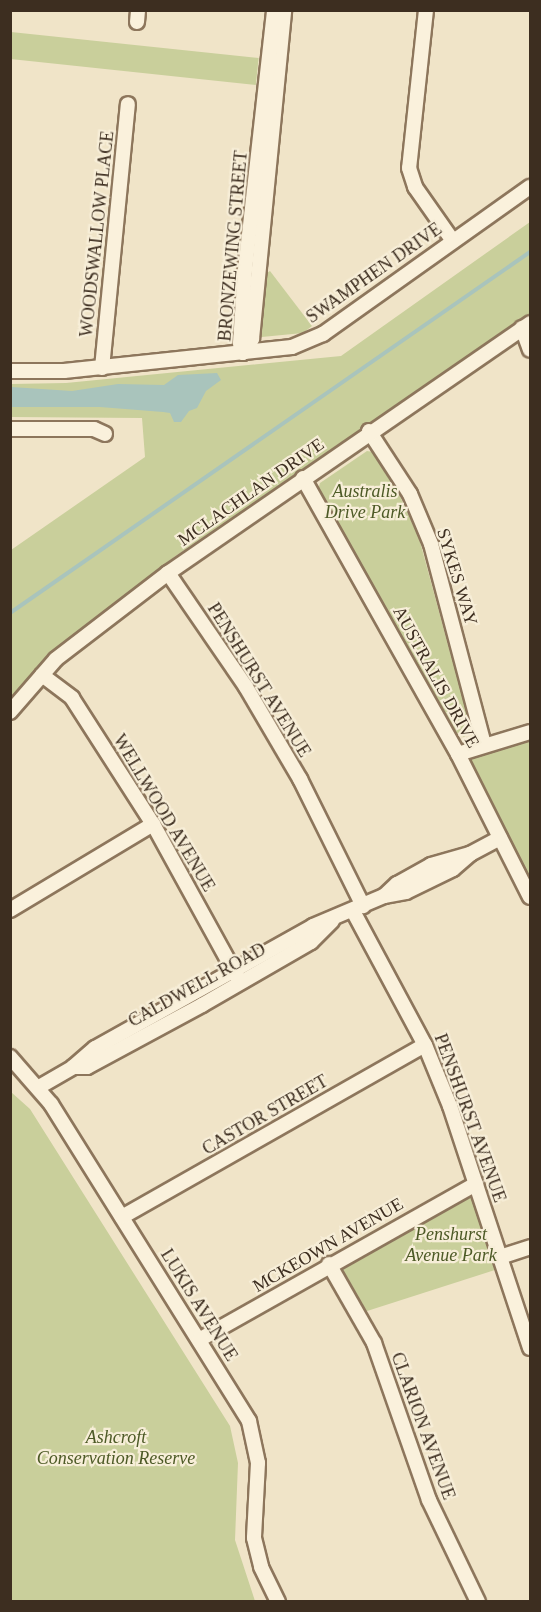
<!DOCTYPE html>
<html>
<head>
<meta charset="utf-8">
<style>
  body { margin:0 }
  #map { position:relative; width:541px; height:1612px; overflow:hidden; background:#f0e4c8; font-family:"Times New Roman",serif }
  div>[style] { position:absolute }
  .green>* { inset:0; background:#c9cf9b; transform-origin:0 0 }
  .water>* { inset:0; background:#a9c4bc }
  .stream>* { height:4px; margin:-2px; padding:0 2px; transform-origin:2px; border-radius:2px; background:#a9c4bc }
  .roads { filter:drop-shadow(2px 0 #8d765c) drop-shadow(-2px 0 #8d765c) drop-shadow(0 2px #8d765c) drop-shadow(0 -2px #8d765c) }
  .minor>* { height:14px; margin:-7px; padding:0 7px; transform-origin:7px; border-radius:7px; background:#faf1dc }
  span { translate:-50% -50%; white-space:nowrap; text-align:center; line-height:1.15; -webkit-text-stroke:4.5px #f7eed8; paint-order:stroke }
  .street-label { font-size:18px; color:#3d2e20 }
  .park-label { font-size:18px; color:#4d5a26; font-style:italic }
  .frame { position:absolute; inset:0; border:12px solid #3d2e20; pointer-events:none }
</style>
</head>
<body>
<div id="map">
  <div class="green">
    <i style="left:11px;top:32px;width:249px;height:27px;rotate:6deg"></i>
    <i style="clip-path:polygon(530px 222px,530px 313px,174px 557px,51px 653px,11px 701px,11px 550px,145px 457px,142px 418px,11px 417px,11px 384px,66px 383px,341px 356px)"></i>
    <i style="clip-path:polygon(270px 271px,312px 326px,303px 333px,252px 338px,256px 280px)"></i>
    <i style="clip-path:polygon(367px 451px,373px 452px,393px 481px,419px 538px,471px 729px,464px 737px,457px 733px,318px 490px,320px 483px)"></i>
    <i style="clip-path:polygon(530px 737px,530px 879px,516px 858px,471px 761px,473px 754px)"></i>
    <i style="clip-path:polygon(11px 1092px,30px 1109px,230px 1426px,238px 1463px,235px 1540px,255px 1601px,11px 1601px)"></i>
    <i style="clip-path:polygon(466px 1195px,475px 1201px,498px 1269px,364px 1312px,344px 1277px,343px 1265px)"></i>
  </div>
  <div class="water">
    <i style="clip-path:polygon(217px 373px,221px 380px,206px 391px,197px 408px,189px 411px,181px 422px,174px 422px,170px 413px,163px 412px,100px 407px,11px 407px,11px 387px,72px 391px,118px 384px,164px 385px,178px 375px)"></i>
  </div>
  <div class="stream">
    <i style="left:10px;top:613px;width:633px;rotate:-34.77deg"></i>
  </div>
  <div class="roads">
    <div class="minor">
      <i style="left:426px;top:10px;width:159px;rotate:96.1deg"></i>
      <i style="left:409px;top:168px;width:20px;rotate:72deg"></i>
      <i style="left:415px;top:187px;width:66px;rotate:54.9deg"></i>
      <i style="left:137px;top:22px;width:12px;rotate:-85deg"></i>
      <i style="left:522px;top:328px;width:23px;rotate:70deg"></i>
      <i style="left:243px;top:353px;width:17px;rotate:-57deg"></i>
      <i style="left:252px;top:339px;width:331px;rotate:-84.4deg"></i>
      <i style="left:243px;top:353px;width:10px;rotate:-107deg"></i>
      <i style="left:240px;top:343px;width:73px;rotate:-86.1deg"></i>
      <i style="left:245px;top:270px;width:262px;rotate:-83.6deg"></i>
      <i style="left:102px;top:368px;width:265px;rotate:-84.4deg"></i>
      <i style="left:10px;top:371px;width:54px"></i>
      <i style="left:64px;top:371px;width:229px;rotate:-6deg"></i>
      <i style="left:292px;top:347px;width:34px;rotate:-23deg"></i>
      <i style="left:323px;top:334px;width:254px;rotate:-35.4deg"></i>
      <i style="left:10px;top:429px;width:84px"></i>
      <i style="left:94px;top:429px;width:12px;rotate:24deg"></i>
      <i style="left:369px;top:431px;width:75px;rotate:56.9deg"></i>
      <i style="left:410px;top:494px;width:54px;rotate:67.2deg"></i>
      <i style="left:431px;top:544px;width:207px;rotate:75.2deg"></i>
      <i style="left:303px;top:478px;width:317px;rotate:60.7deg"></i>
      <i style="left:458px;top:754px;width:160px;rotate:63.3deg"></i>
      <i style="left:168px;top:573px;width:138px;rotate:55.6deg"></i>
      <i style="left:246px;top:687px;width:107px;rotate:59.6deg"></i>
      <i style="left:300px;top:779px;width:142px;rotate:63.6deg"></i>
      <i style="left:42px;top:675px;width:38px;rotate:37deg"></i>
      <i style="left:72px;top:698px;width:150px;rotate:57.3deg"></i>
      <i style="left:153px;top:824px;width:180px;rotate:61.2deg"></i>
      <i style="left:10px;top:712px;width:70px;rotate:-49deg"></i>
      <i style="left:56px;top:659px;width:141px;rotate:-37.5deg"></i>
      <i style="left:168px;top:573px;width:440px;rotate:-34.6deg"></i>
      <i style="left:458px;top:754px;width:75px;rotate:-17deg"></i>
      <i style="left:384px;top:896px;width:18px;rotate:-43deg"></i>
      <i style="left:397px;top:884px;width:39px;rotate:-29deg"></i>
      <i style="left:431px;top:865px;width:41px;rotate:-15.8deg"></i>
      <i style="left:470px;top:854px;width:34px;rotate:-28deg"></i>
      <i style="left:10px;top:910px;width:167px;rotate:-31deg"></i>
      <i style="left:353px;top:911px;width:152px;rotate:61.8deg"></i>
      <i style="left:425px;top:1045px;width:66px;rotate:67.7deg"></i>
      <i style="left:450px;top:1106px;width:255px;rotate:71.7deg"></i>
      <i style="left:10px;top:1057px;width:62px;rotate:48.9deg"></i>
      <i style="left:51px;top:1104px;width:374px;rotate:58deg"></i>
      <i style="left:249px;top:1421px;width:43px;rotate:77.9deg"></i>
      <i style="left:258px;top:1463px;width:75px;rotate:93.1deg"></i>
      <i style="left:254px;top:1538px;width:30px;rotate:76deg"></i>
      <i style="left:261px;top:1567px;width:39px;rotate:64deg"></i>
      <i style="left:73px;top:1067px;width:14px"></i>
      <i style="left:87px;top:1067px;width:131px;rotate:-28.3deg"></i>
      <i style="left:202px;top:1005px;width:126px;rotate:-30deg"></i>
      <i style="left:311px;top:942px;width:30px;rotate:-45deg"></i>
      <i style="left:39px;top:1087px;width:39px;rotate:-30deg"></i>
      <i style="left:73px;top:1067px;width:29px;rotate:-41deg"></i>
      <i style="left:95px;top:1048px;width:250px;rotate:-29.2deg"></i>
      <i style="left:313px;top:926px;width:77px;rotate:-22.9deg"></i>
      <i style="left:384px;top:896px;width:22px;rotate:-10deg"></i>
      <i style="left:406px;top:892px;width:52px;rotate:-26.1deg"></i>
      <i style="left:453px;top:869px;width:23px;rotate:-41deg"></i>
      <i style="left:122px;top:1217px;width:348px;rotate:-29.6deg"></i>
      <i style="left:500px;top:1257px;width:32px;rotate:-18deg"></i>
      <i style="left:329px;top:1264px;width:91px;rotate:60.3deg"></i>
      <i style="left:374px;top:1343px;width:166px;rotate:70.7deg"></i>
      <i style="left:429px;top:1500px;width:113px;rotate:64.3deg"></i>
      <i style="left:199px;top:1340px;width:318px;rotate:-29.4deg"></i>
    </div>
  </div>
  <div class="street-label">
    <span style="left:97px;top:234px;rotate:-84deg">WOODSWALLOW PLACE</span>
    <span style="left:233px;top:246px;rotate:-85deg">BRONZEWING STREET</span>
    <span style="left:374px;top:273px;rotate:-35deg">SWAMPHEN DRIVE</span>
    <span style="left:251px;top:492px;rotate:-35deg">MCLACHLAN DRIVE</span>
    <span style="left:457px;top:577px;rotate:73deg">SYKES WAY</span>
    <span style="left:436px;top:677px;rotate:61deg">AUSTRALIS DRIVE</span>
    <span style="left:259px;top:680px;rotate:58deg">PENSHURST AVENUE</span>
    <span style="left:164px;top:813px;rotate:59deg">WELLWOOD AVENUE</span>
    <span style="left:197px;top:985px;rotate:-29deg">CALDWELL ROAD</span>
    <span style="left:265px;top:1115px;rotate:-30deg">CASTOR STREET</span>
    <span style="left:470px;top:1118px;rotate:70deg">PENSHURST AVENUE</span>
    <span style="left:328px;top:1245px;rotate:-30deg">MCKEOWN AVENUE</span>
    <span style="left:199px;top:1305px;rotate:58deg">LUKIS AVENUE</span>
    <span style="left:423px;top:1426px;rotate:70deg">CLARION AVENUE</span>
  </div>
  <div class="park-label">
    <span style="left:365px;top:502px">Australis<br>Drive Park</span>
    <span style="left:451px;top:1245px">Penshurst<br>Avenue Park</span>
    <span style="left:116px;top:1448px">Ashcroft<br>Conservation Reserve</span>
  </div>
  <div class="frame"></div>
</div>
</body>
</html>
